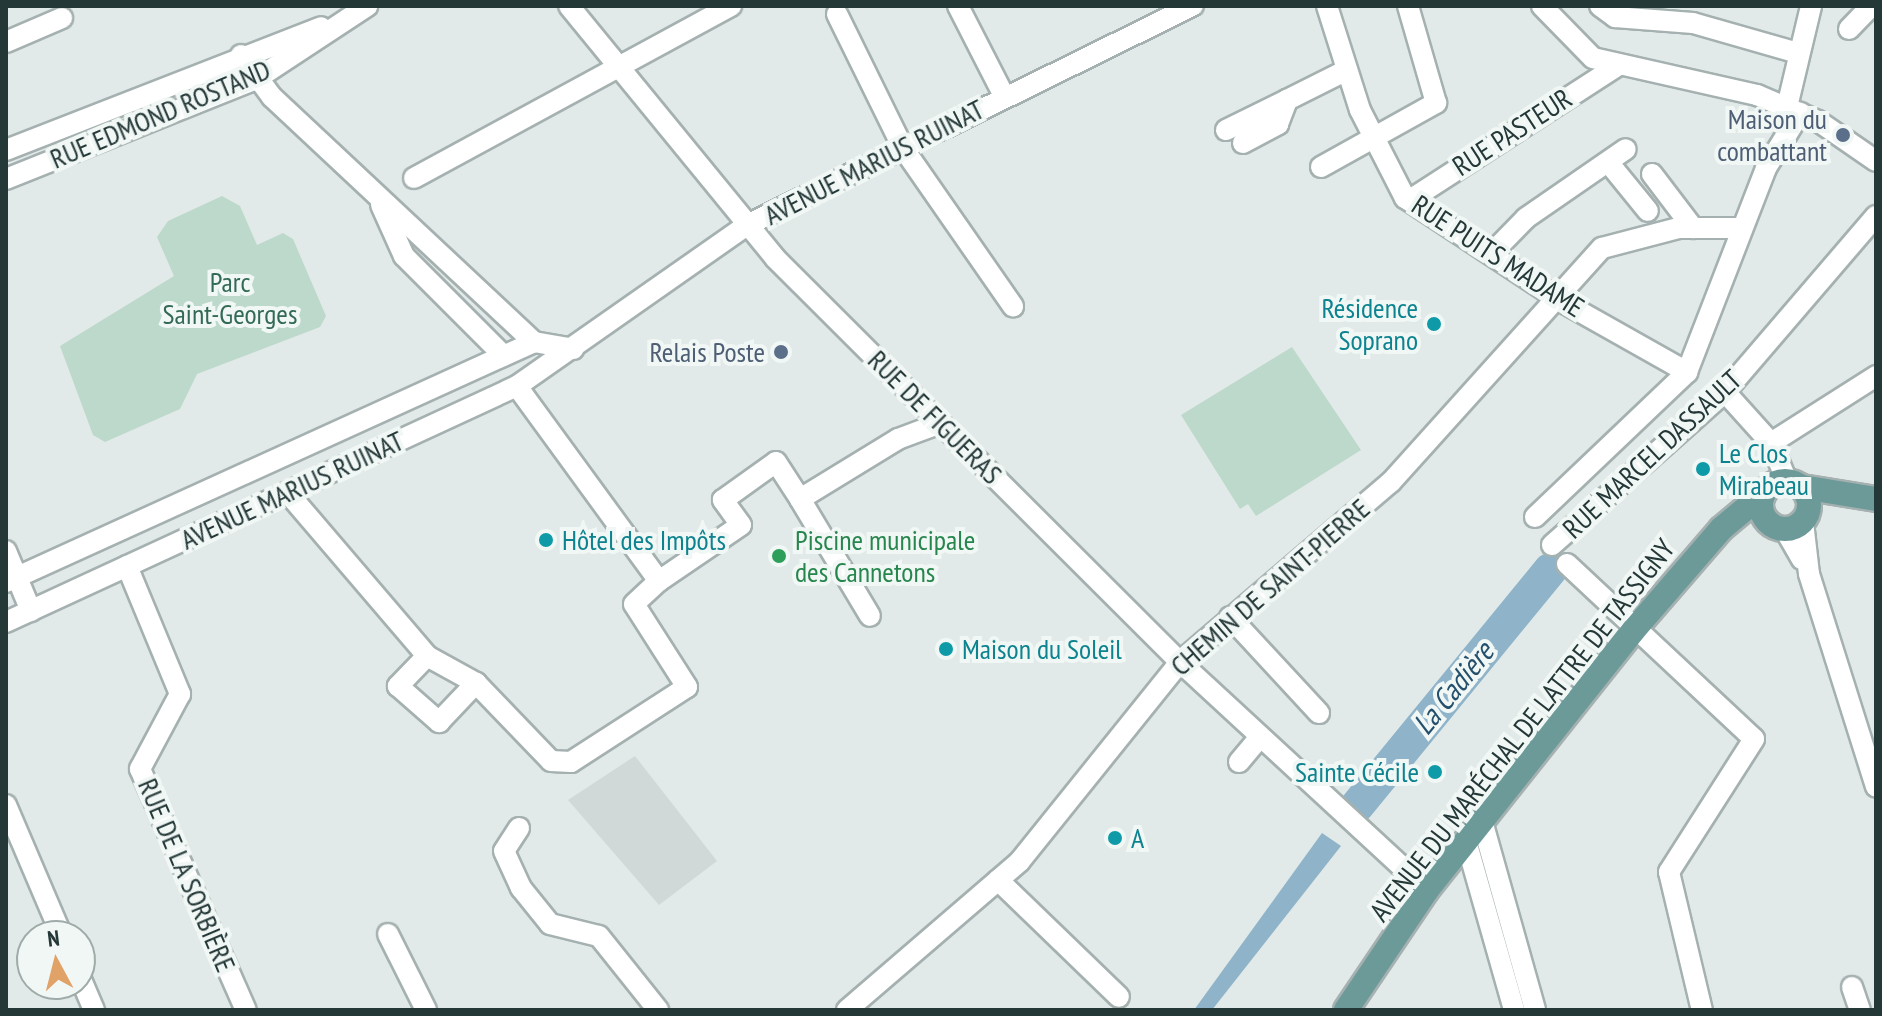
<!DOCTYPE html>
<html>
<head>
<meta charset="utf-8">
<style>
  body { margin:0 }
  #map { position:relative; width:1882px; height:1016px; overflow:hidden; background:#e1eae8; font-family:"PT Sans Narrow",sans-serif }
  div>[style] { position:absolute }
  .built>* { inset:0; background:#d0d9d7 }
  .green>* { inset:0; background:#bcd9cb }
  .water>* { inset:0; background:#8fb3c9 }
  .river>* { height:34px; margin:-17px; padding:0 17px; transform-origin:17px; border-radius:17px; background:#8fb3c9 }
  .roads { filter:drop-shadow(2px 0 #a5b1b0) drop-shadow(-2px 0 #a5b1b0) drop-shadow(0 2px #a5b1b0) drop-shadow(0 -2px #a5b1b0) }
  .minor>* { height:20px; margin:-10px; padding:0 10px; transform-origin:10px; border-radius:10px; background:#fff }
  .major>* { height:24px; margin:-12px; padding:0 12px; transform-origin:12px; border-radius:12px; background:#6b9a99 }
  .major>.ring { margin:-12px; padding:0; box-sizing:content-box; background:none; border:24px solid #6b9a99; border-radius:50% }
  .dots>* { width:22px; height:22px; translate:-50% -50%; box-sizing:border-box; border:4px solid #f1f7f5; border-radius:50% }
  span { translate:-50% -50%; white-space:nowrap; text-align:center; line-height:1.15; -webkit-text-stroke:8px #f1f7f5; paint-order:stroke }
  .street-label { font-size:28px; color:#243838 }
  .service-label { font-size:28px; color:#4e5e75 }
  .right { translate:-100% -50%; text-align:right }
  .park-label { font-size:28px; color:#336a55 }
  .culture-label { font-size:28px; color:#0d838f }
  .left { translate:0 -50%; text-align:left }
  .leisure-label { font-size:28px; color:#27864d }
  .water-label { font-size:30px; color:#25506d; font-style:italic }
  .frame { position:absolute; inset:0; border:8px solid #243838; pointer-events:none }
  .north { position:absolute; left:16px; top:920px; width:80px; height:80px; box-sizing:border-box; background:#f1f7f5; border:2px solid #9faba9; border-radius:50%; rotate:353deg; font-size:22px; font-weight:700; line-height:32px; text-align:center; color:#243838 }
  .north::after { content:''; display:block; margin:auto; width:28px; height:36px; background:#e1a268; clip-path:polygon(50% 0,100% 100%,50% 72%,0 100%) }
</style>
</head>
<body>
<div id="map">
  <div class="built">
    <i style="clip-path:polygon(635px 756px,717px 861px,659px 905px,568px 800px)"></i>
  </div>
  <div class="green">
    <i style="clip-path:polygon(222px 196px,240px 206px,257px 245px,283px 233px,293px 239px,326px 316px,320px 327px,197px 374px,180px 409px,105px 442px,93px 435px,60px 346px,174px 276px,157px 237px,168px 221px)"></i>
    <i style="clip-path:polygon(1292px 347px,1361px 450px,1256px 516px,1248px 504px,1240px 509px,1181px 415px)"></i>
  </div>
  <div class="water">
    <i style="clip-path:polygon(1322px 833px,1341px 846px,1212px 1010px,1194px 1010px)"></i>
  </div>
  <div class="river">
    <i style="left:1357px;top:806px;width:305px;rotate:-50.7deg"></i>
  </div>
  <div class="roads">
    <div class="minor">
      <i style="left:569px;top:6px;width:325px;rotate:50.7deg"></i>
      <i style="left:775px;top:258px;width:572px;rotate:44.93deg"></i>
      <i style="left:1180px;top:662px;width:336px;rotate:42.7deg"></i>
      <i style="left:958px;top:6px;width:101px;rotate:62.9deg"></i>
      <i style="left:1327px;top:6px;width:109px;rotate:72.4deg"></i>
      <i style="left:1360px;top:110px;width:99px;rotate:62.9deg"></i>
      <i style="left:1405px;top:198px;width:187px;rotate:33.4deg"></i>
      <i style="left:1561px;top:301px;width:145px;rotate:29.4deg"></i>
      <i style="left:1542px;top:6px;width:73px;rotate:45.6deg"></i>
      <i style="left:1593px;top:58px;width:168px;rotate:12.7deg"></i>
      <i style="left:1757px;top:95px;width:66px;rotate:23.1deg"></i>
      <i style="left:1818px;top:121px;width:70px;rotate:34.6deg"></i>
      <i style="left:1600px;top:6px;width:19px;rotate:36deg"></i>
      <i style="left:1615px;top:17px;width:78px;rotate:4.4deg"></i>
      <i style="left:1693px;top:23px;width:106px;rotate:15.9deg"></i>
      <i style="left:837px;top:14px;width:149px;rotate:63.8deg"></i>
      <i style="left:903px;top:148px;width:193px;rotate:55.2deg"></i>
      <i style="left:1849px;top:29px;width:32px;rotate:-46deg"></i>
      <i style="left:6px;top:42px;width:61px;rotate:-23.2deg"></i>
      <i style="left:241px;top:55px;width:52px;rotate:53.6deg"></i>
      <i style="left:272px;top:97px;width:359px;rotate:43.1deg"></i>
      <i style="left:1787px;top:107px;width:104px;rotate:-76.6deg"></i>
      <i style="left:1226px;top:130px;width:68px;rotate:-26.2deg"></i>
      <i style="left:1243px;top:143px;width:40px;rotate:-28deg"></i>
      <i style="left:1278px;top:124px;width:26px;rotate:-69deg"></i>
      <i style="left:1287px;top:100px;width:67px;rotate:-26.6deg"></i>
      <i style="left:6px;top:150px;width:338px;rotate:-21.3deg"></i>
      <i style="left:1608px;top:162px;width:63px;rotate:50.8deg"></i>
      <i style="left:1321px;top:167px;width:132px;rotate:-29.1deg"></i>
      <i style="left:1436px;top:103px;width:101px;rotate:-106.1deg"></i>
      <i style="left:1652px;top:174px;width:68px;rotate:52.8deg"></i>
      <i style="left:414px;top:178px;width:361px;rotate:-28.5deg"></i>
      <i style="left:6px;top:179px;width:271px;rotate:-21.8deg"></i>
      <i style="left:258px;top:78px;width:131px;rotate:-33.4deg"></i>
      <i style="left:1410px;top:200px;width:247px;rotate:-32.9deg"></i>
      <i style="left:381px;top:205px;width:56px;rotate:65.7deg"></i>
      <i style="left:404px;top:256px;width:141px;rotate:45deg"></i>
      <i style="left:1491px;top:254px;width:50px;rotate:-45.8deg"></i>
      <i style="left:1526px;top:218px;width:121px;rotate:-34.6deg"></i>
      <i style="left:1725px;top:392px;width:69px;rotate:48deg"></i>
      <i style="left:1771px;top:443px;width:41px;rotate:67.2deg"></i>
      <i style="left:1771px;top:443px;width:125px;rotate:-32.5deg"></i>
      <i style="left:288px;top:493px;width:214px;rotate:49.5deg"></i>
      <i style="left:427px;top:656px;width:56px;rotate:28.9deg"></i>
      <i style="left:476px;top:683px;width:108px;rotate:46.1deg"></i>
      <i style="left:551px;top:761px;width:20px;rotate:3deg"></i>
      <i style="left:571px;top:762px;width:138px;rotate:-32.9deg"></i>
      <i style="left:687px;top:687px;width:98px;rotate:-122.6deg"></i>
      <i style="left:634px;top:604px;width:34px;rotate:-43deg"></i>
      <i style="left:659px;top:581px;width:241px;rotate:-126.1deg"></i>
      <i style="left:800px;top:499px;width:136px;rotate:59.1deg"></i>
      <i style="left:1535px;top:517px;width:210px;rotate:-43.6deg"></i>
      <i style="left:1687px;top:372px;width:219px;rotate:-68.8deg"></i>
      <i style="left:1766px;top:168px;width:65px;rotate:-58.3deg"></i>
      <i style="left:1803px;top:522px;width:52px;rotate:83.4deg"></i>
      <i style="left:1809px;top:574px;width:223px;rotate:72.5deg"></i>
      <i style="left:1785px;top:530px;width:34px;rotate:60deg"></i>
      <i style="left:1552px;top:545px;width:231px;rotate:-41.5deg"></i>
      <i style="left:1725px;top:392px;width:232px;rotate:-49.4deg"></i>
      <i style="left:6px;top:551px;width:65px;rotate:67.4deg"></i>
      <i style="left:1567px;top:564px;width:256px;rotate:43.1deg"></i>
      <i style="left:1754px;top:739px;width:158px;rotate:122.6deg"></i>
      <i style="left:1669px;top:872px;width:142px;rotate:76.6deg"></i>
      <i style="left:127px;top:566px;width:139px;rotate:67.5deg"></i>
      <i style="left:180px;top:694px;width:85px;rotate:118.1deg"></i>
      <i style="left:140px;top:769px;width:263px;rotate:66.3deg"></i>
      <i style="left:659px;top:581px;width:99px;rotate:-34.3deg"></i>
      <i style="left:741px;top:525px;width:31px;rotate:-126deg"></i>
      <i style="left:723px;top:500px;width:65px;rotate:-35.6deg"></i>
      <i style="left:776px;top:462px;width:44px;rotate:57deg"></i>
      <i style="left:800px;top:499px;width:115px;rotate:-31.5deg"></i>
      <i style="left:898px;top:439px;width:46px;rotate:-20.4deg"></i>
      <i style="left:6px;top:582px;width:580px;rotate:-24.44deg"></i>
      <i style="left:534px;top:342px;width:40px;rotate:10deg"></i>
      <i style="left:1230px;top:617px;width:131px;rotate:47.2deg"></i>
      <i style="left:6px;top:622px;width:563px;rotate:-24.79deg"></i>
      <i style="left:517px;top:386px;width:281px;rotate:-35deg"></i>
      <i style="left:747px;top:225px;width:497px;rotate:-26.2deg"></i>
      <i style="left:427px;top:656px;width:42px;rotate:134deg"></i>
      <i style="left:398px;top:686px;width:55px;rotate:41.3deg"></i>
      <i style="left:439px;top:722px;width:54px;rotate:-46.5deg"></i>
      <i style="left:1239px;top:762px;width:31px;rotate:-50deg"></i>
      <i style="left:6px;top:805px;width:142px;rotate:66.9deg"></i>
      <i style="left:1482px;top:821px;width:196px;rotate:74.3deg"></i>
      <i style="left:519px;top:828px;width:27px;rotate:123deg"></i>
      <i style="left:504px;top:851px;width:41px;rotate:65.3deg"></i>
      <i style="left:521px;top:888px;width:46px;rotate:51.1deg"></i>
      <i style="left:550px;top:924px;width:50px;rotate:13.8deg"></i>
      <i style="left:599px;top:936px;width:95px;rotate:51.4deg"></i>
      <i style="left:1466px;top:841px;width:176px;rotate:74.1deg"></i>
      <i style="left:998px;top:880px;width:168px;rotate:44deg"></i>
      <i style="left:388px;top:934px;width:85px;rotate:63.4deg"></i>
      <i style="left:80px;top:977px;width:36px;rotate:67deg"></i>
      <i style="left:1852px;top:987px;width:24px;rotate:71deg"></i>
      <i style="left:847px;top:1010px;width:228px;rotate:-40.7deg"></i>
      <i style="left:1020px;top:861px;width:255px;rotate:-51.2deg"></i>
      <i style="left:1180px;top:662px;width:277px;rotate:-40.5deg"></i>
      <i style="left:1391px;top:482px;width:315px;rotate:-48deg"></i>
      <i style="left:1602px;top:248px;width:79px;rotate:-14.7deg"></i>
      <i style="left:1678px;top:228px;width:63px"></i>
    </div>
    <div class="major">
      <i class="ring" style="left:1761px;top:481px;width:24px;height:24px"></i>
      <i style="left:1802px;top:487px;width:75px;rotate:9.2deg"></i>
      <i style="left:1346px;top:1010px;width:145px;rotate:-56deg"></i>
      <i style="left:1427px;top:890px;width:331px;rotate:-51.5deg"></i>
      <i style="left:1633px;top:631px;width:135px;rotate:-49.2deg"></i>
      <i style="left:1721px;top:529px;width:55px;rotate:-39.8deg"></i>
    </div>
  </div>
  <div class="dots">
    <i style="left:1843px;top:135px;background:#5c6f8a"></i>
    <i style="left:1434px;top:324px;background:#0f9aa8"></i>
    <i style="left:781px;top:352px;background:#5c6f8a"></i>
    <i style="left:1703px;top:469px;background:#0f9aa8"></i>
    <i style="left:546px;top:540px;background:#0f9aa8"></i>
    <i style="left:779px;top:556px;background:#2e9e5b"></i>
    <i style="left:946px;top:649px;background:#0f9aa8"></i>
    <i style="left:1435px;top:772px;background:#0f9aa8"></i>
    <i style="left:1115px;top:838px;background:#0f9aa8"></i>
  </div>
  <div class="street-label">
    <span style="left:160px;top:114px;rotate:-23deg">RUE EDMOND ROSTAND</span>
    <span style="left:1512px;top:132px;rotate:-33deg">RUE PASTEUR</span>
    <span style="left:874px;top:162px;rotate:-27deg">AVENUE MARIUS RUINAT</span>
    <span style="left:1498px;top:256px;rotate:33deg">RUE PUITS MADAME</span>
    <span style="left:935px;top:417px;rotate:45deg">RUE DE FIGUERAS</span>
    <span style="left:1652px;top:454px;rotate:-43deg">RUE MARCEL DASSAULT</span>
    <span style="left:292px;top:490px;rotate:-25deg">AVENUE MARIUS RUINAT</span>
    <span style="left:1270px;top:587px;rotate:-41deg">CHEMIN DE SAINT-PIERRE</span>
    <span style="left:1522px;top:730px;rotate:-52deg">AVENUE DU MARÉCHAL DE LATTRE DE TASSIGNY</span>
    <span style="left:187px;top:875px;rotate:67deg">RUE DE LA SORBIÈRE</span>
  </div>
  <div class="service-label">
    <span class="right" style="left:1827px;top:135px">Maison du<br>combattant</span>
    <span class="right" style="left:765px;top:352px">Relais Poste</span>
  </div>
  <div class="park-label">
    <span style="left:230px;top:298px">Parc<br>Saint-Georges</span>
  </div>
  <div class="culture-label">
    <span class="right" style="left:1418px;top:324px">Résidence<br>Soprano</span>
    <span class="left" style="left:1719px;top:469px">Le Clos<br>Mirabeau</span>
    <span class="left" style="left:562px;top:540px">Hôtel des Impôts</span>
    <span class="left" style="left:962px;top:649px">Maison du Soleil</span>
    <span class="right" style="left:1419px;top:772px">Sainte Cécile</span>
    <span class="left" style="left:1131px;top:838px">A</span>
  </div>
  <div class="leisure-label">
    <span class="left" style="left:795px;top:556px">Piscine municipale<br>des Cannetons</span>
  </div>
  <div class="water-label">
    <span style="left:1453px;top:688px;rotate:-51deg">La Cadière</span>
  </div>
  <div class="frame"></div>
  <div class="north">N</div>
</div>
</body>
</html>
